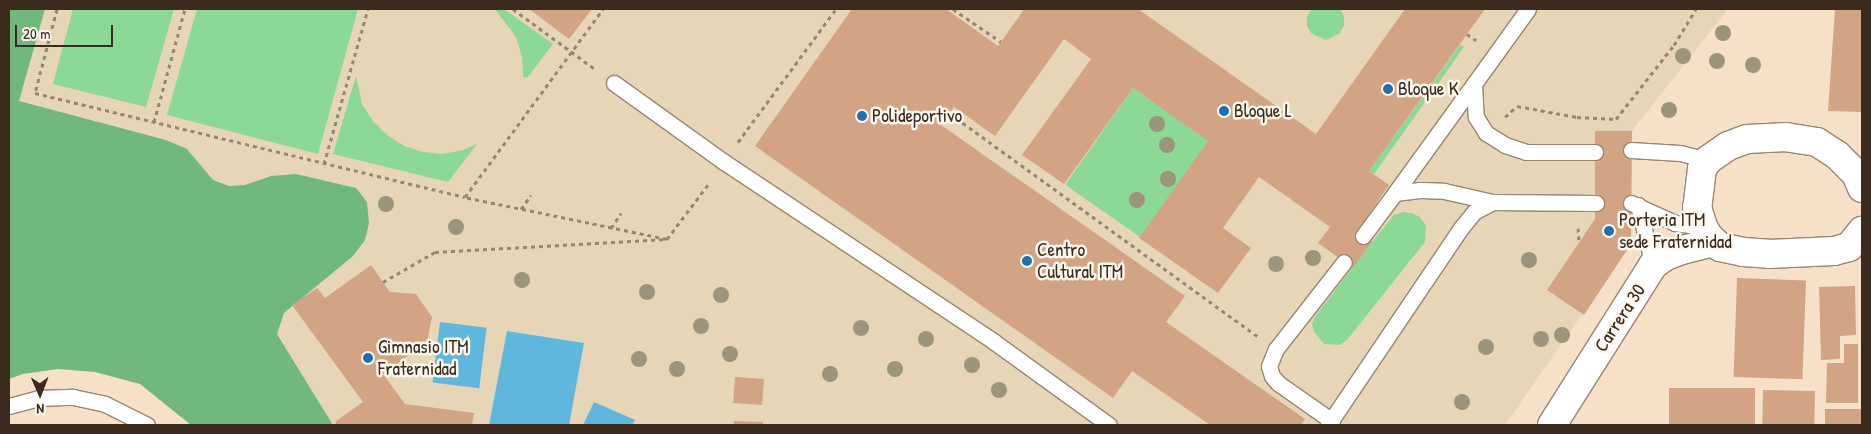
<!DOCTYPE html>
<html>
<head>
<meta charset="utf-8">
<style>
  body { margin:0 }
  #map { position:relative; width:1871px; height:434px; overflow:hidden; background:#f6e1c8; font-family:"Patrick Hand",sans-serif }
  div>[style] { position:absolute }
  .built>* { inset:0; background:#e6d6b7 }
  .green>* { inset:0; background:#8cd896; transform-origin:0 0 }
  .forest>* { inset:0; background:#71b87f }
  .water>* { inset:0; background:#60b7dd; transform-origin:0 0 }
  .building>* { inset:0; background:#d2a484; transform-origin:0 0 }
  .path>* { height:3px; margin-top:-1.5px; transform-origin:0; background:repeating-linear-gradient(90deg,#988673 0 4px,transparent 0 8px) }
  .roads { filter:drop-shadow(1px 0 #988673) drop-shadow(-1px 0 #988673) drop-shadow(0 1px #988673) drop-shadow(0 -1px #988673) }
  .lane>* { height:15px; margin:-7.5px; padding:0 7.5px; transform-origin:7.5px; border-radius:7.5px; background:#fff }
  .street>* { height:28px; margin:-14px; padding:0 14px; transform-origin:14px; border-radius:14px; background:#fff }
  .trees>* { width:16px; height:16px; margin:-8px; border-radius:50%; background:#9a957b }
  .dots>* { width:14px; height:14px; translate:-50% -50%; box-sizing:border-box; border:2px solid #fbf7ec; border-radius:50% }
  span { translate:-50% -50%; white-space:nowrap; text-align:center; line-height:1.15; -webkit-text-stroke:5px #fbf7ec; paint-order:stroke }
  .poi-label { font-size:19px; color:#3b2a1e }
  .left { translate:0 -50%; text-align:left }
  .street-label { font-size:19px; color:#3b2a1e }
  .frame { position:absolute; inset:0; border:10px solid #3b2a1e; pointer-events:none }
  .north { position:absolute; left:15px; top:369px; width:50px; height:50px; -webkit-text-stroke:4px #fbf7ec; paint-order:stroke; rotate:179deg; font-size:14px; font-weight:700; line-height:20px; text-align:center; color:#3b2a1e }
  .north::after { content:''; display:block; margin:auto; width:18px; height:22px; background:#3b2a1e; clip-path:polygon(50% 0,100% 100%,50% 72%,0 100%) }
  .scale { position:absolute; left:15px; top:25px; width:98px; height:22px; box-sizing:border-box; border:2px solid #3b2a1e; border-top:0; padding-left:6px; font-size:15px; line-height:18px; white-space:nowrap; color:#3b2a1e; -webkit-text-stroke:4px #fbf7ec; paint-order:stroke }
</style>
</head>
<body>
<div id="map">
  <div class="built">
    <i style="clip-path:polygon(18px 9px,1728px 9px,1632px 131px,1631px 244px,1505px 425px,333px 425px,254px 296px,9px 143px,9px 41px)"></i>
  </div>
  <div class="green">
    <i style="clip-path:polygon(73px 9px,174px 9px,146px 107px,53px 84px)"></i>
    <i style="clip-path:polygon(197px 9px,358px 9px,318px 154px,167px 115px)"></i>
    <i style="clip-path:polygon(495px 9px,504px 9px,553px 44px,527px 78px,523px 77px,522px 57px,516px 37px)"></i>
    <i style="clip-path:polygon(1311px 9px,1340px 9px,1344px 16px,1344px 25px,1340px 33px,1326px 40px,1311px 33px,1307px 26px,1307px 17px)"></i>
    <i style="clip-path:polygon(1460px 45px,1464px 47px,1374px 174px,1369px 171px)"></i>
    <i style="clip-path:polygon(356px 76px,362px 104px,373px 121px,387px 135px,404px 146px,423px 152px,443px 154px,463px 150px,477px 144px,448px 182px,333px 154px)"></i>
    <i style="left:1133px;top:88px;width:92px;height:118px;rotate:35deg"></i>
    <i style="clip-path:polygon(1403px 212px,1412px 213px,1420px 217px,1426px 226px,1425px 242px,1347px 340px,1340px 345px,1324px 344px,1314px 332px,1312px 324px,1316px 315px,1372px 242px,1394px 215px)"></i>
  </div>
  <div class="forest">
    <i style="clip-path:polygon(9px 9px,45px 9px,19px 101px,166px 140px,187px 149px,213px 180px,229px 186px,245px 185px,271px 176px,296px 174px,356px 188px,367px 202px,369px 223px,365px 240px,353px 256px,284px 313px,277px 334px,333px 425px,191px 425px,140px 384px,95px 372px,58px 369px,23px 374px,9px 379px)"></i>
  </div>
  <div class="water">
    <i style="left:440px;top:322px;width:47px;height:61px;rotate:7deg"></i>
    <i style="clip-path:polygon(507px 331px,584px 343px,569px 425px,489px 425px)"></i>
    <i style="clip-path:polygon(594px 402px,635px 420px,632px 425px,583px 425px)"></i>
  </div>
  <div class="building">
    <i style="clip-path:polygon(529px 9px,592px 9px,569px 39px)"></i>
    <i style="clip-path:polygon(852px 9px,946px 9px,998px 46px,1023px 11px,1021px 9px,1138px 9px,1316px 134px,1405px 9px,1485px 9px,1369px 171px,1389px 185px,1357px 232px,1372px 242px,1353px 268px,1318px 243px,1330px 227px,1259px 177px,1223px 228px,1251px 248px,1218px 293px,1139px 238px,1208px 141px,1133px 88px,1064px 184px,1022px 155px,1091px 59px,1064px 39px,995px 136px,954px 107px,941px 125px,1185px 296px,1166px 322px,1305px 419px,1301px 425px,1210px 425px,1132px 371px,1113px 398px,755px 146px)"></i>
    <i style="clip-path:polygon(1835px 9px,1862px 9px,1862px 112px,1828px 111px)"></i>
    <i style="clip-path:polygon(1595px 131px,1632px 131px,1631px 244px,1584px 315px,1547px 290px,1595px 219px)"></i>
    <i style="clip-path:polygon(371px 265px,390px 292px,416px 294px,432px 317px,427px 342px,383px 374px,405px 404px,474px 413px,472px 425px,337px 425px,335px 422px,363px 402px,292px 305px,317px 288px,325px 298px)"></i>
    <i style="left:1737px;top:278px;width:69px;height:99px;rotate:2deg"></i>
    <i style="clip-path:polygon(1855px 286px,1856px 335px,1840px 336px,1840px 359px,1821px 360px,1819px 287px)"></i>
    <i style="clip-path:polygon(1844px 344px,1858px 344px,1858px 403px,1826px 403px,1827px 363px,1844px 363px)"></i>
    <i style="left:735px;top:377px;width:29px;height:26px;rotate:4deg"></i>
    <i style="left:1669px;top:388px;width:86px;height:37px"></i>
    <i style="left:1763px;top:390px;width:52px;height:35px;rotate:1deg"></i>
    <i style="left:1862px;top:409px;width:16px;height:37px;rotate:90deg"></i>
    <i style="clip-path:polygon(734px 421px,763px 422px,763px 425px,734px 425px)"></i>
  </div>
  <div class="path">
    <i style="left:57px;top:9px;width:87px;rotate:104.7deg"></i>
    <i style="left:35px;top:93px;width:442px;rotate:13.6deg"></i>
    <i style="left:465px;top:197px;width:233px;rotate:-53.7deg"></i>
    <i style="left:513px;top:9px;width:102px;rotate:36.2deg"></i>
    <i style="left:953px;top:9px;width:58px;rotate:34.5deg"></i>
    <i style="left:1467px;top:34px;width:11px;rotate:34deg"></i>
    <i style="left:1505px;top:117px;width:16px;rotate:-43deg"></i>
    <i style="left:1517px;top:106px;width:61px;rotate:10.4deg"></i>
    <i style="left:1577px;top:117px;width:39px;rotate:3deg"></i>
    <i style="left:1616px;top:119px;width:94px;rotate:-51.9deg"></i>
    <i style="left:1674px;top:45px;width:42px;rotate:-58.6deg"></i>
    <i style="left:956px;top:118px;width:372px;rotate:35.9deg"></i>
    <i style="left:154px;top:122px;width:117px;rotate:-74.7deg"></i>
    <i style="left:738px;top:142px;width:165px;rotate:-53.6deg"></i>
    <i style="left:324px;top:164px;width:161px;rotate:-74.2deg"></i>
    <i style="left:521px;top:209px;width:17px;rotate:-54deg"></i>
    <i style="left:611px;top:228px;width:18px;rotate:-56deg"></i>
    <i style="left:1578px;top:228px;width:16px;rotate:86deg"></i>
    <i style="left:667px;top:239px;width:71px;rotate:-53deg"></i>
    <i style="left:383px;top:282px;width:60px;rotate:-30deg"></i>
    <i style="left:435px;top:252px;width:232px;rotate:-3.2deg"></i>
    <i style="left:667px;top:239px;width:206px;rotate:-168.3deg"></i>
  </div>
  <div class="roads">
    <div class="lane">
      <i style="left:1528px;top:9px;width:92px;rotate:125.8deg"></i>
      <i style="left:1474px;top:84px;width:33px;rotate:87deg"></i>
      <i style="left:1476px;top:117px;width:19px;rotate:58deg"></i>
      <i style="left:1486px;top:133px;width:22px;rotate:32deg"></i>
      <i style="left:1505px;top:145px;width:22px;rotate:18deg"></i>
      <i style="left:1526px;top:152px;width:69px"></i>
      <i style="left:614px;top:83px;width:135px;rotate:35.7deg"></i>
      <i style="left:724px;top:162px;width:323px;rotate:33.6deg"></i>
      <i style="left:993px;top:341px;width:143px;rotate:35.9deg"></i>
      <i style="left:1631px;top:150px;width:49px;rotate:3.5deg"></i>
      <i style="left:1680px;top:153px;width:29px;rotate:14deg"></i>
      <i style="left:1395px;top:193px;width:135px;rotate:-54.1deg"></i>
      <i style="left:1631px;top:203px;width:48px;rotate:24.4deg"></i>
      <i style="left:1675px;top:223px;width:28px;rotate:8deg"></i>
      <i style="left:1638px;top:205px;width:62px;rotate:76deg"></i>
      <i style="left:1363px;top:236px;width:54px;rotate:-53.3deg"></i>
      <i style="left:1395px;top:193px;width:25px;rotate:-7deg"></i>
      <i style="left:1420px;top:190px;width:24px;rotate:2deg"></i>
      <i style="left:1444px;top:191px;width:50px;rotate:12.7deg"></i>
      <i style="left:1493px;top:202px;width:103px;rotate:0.6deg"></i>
      <i style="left:9px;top:406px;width:30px;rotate:-15deg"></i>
      <i style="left:38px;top:398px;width:35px;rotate:-2deg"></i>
      <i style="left:73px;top:397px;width:33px;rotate:12deg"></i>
      <i style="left:105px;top:404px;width:47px;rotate:26.6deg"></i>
      <i style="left:1332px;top:421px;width:66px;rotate:-144.9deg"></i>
      <i style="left:1278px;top:383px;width:9px;rotate:-131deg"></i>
      <i style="left:1272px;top:376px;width:10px;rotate:-107deg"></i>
      <i style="left:1269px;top:366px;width:18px;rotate:-68deg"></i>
      <i style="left:1276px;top:349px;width:110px;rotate:-52deg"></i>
      <i style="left:1328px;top:425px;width:238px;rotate:-56deg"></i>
      <i style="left:1461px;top:228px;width:21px;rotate:-51deg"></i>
      <i style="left:1474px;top:212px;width:21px;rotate:-28deg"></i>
    </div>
    <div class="street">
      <i style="left:1862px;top:188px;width:15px;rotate:-113deg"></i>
      <i style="left:1856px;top:174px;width:27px;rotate:-135deg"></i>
      <i style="left:1837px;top:155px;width:24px;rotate:-147deg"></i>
      <i style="left:1817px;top:142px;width:30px;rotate:-171deg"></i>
      <i style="left:1787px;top:137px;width:40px;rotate:177.1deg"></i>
      <i style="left:1747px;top:139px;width:20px;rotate:160deg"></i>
      <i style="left:1728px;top:146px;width:24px;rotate:145deg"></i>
      <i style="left:1708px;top:160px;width:11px;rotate:124deg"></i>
      <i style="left:1702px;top:169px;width:38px;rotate:97deg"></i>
      <i style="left:1697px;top:207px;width:21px;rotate:73deg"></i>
      <i style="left:1703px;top:227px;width:12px;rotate:59deg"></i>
      <i style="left:1709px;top:237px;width:15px;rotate:42deg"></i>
      <i style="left:1720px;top:247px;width:24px;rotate:12deg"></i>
      <i style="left:1743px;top:252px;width:26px;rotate:4deg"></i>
      <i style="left:1769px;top:254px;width:65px;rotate:-2.6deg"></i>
      <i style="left:1834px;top:251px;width:16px;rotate:-15deg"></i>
      <i style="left:1849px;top:247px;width:21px;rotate:-51deg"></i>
      <i style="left:1552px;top:425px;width:189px;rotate:-57.7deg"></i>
      <i style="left:1653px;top:265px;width:16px;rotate:-35deg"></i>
      <i style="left:1666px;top:256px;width:17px;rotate:-21deg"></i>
      <i style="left:1682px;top:250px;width:33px;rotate:-14deg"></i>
    </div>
  </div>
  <div class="trees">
    <i style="left:1723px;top:33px"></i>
    <i style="left:1683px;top:56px"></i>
    <i style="left:1717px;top:61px"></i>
    <i style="left:1753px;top:65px"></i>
    <i style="left:1669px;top:110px"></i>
    <i style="left:1157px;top:124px"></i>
    <i style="left:1167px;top:145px"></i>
    <i style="left:1168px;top:179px"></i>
    <i style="left:1137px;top:200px"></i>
    <i style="left:386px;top:204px"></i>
    <i style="left:456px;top:227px"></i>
    <i style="left:1313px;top:258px"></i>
    <i style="left:1529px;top:260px"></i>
    <i style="left:1276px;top:264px"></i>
    <i style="left:522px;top:280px"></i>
    <i style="left:647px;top:292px"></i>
    <i style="left:721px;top:295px"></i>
    <i style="left:701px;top:326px"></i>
    <i style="left:861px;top:328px"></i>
    <i style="left:1562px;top:335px"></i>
    <i style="left:926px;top:339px"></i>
    <i style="left:1541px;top:339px"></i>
    <i style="left:1486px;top:347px"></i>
    <i style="left:730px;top:354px"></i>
    <i style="left:639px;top:359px"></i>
    <i style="left:972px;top:365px"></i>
    <i style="left:677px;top:369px"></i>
    <i style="left:895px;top:369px"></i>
    <i style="left:830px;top:374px"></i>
    <i style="left:999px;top:390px"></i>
    <i style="left:1462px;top:402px"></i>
  </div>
  <div class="dots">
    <i style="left:1388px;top:89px;background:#1f6fb2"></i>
    <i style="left:1224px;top:111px;background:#1f6fb2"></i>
    <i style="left:862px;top:116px;background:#1f6fb2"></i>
    <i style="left:1609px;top:231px;background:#1f6fb2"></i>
    <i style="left:1027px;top:261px;background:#1f6fb2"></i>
    <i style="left:368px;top:358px;background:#1f6fb2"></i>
  </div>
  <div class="poi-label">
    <span class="left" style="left:1398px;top:89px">Bloque K</span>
    <span class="left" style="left:1234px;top:111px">Bloque L</span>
    <span class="left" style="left:872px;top:116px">Polideportivo</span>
    <span class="left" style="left:1619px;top:231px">Porteria ITM<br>sede Fraternidad</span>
    <span class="left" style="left:1037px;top:261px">Centro<br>Cultural ITM</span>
    <span class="left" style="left:378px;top:358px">Gimnasio ITM<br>Fraternidad</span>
  </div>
  <div class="street-label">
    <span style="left:1620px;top:318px;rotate:-57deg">Carrera 30</span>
  </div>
  <div class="frame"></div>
  <div class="north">N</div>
  <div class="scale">20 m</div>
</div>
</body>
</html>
